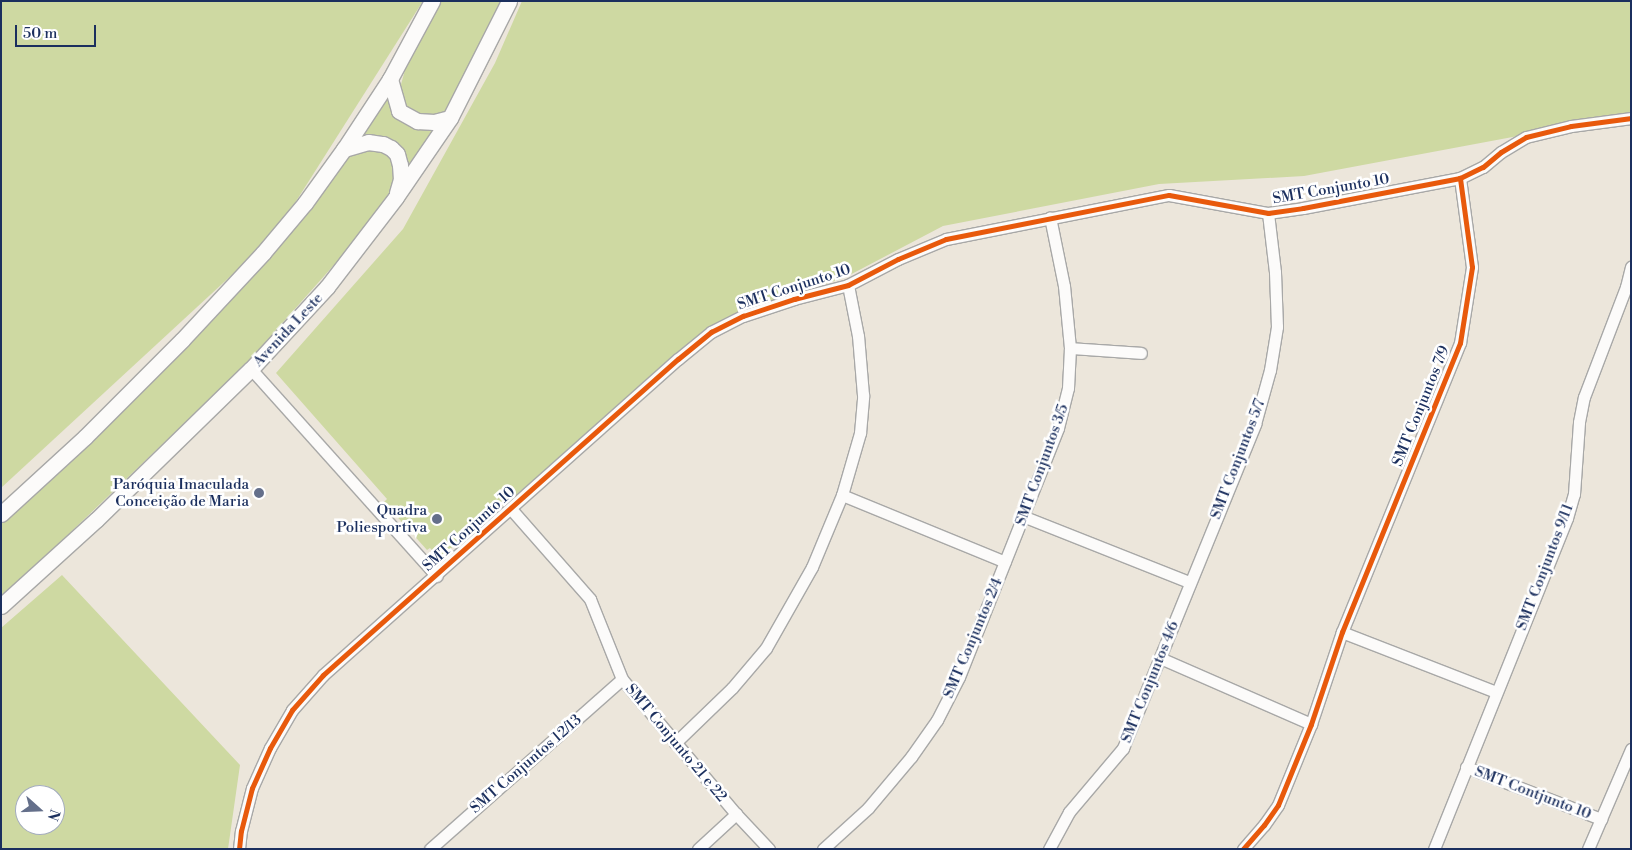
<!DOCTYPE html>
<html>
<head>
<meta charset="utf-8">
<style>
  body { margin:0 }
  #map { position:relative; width:1632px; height:850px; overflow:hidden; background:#ece6db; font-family:"Libre Bodoni",serif }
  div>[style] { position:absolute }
  .green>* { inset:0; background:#ced9a2 }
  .roads { filter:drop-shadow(1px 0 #a8a8a7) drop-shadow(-1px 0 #a8a8a7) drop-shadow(0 1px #a8a8a7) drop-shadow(0 -1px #a8a8a7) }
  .minor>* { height:11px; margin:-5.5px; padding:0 5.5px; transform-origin:5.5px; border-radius:5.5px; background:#fcfbfa }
  .major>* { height:15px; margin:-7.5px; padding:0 7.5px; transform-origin:7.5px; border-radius:7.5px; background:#fcfbfa }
  .cycleway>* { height:5px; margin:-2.5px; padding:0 2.5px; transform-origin:2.5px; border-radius:2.5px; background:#e8590c }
  .dots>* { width:14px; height:14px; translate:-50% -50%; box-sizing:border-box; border:2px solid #fff; border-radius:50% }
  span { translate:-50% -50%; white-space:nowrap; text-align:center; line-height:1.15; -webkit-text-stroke:5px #fff; paint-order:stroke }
  .street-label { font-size:15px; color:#1b2f5e }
  .poi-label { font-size:15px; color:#1b2f5e }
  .right { translate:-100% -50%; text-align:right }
  .frame { position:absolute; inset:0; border:2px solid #1b2f5e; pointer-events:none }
  .north { position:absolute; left:15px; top:785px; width:50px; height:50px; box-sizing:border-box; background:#fff; border:1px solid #a4acbf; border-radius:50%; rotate:110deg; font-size:14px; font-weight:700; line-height:20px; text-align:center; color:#1b2f5e }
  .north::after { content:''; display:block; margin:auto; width:18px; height:22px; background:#646f8a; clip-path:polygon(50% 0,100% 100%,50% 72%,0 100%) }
  .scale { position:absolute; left:15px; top:25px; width:81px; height:22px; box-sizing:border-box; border:2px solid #1b2f5e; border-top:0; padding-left:6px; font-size:15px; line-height:18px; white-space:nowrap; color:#1b2f5e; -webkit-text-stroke:4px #fff; paint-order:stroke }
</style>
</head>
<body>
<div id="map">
  <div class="green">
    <i style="clip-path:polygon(1px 1px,423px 1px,274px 236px,1px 488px)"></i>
    <i style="clip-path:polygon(435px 1px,501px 1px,450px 106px,434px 125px,401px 111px,399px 92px,406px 66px)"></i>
    <i style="clip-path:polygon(522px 1px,1631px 1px,1631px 115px,1304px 176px,1159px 184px,943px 226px,844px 278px,743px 309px,439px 558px,430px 548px,427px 550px,384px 502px,387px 499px,276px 373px,403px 229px,495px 63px)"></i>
    <i style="clip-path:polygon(403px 68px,397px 92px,400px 111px,442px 123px,405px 181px,391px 148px,367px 144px,348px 154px)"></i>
    <i style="clip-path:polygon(368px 146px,390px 149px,403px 164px,396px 195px,247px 363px,1px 599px,1px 522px,92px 441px,195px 337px,264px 260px,348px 156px)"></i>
    <i style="clip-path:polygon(evenodd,62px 575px,240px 765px,228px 849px,1px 849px,1px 628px,62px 575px,25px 795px,55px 795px,55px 825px,25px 825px,25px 795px)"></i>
  </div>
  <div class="roads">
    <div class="minor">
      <i style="left:1070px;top:348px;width:71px;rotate:4deg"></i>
      <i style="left:251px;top:369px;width:278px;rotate:48.1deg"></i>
      <i style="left:842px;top:495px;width:176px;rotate:22.3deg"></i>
      <i style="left:511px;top:509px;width:120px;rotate:48.7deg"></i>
      <i style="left:590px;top:599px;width:86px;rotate:68.2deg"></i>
      <i style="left:622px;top:679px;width:177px;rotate:49.8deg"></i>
      <i style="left:736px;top:814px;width:48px;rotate:46.7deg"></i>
      <i style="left:1025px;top:517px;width:176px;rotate:21.6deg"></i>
      <i style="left:1342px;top:632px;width:165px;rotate:21.3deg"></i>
      <i style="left:1160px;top:658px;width:165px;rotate:23.6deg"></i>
      <i style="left:675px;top:743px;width:79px;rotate:-44deg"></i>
      <i style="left:732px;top:688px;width:52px;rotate:-49.6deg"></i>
      <i style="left:766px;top:648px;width:93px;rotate:-60.4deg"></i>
      <i style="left:812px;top:567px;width:78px;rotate:-67.4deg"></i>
      <i style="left:842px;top:495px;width:65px;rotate:-73.8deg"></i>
      <i style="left:860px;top:433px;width:38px;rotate:-85deg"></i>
      <i style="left:863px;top:395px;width:59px;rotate:-94.8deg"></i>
      <i style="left:858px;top:336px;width:52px;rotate:-101.1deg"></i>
      <i style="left:1466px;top:767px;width:145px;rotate:21.1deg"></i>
      <i style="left:239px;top:849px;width:18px;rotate:-84deg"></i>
      <i style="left:241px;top:831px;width:44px;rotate:-75.7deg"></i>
      <i style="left:252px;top:788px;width:44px;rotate:-65.8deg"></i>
      <i style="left:270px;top:748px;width:44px;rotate:-59.9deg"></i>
      <i style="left:292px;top:710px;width:47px;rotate:-48.5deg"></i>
      <i style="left:323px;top:675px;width:475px;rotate:-41.7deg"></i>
      <i style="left:678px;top:359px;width:43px;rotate:-39.3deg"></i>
      <i style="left:711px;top:332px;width:36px;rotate:-27deg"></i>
      <i style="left:743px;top:316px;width:54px;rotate:-18.4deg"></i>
      <i style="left:794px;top:299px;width:56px;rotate:-14.5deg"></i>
      <i style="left:848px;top:285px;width:56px;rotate:-27.5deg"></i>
      <i style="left:898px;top:259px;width:52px;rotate:-22.6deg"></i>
      <i style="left:946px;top:239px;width:227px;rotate:-11.2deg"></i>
      <i style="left:1169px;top:195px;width:101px;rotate:10.3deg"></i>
      <i style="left:1268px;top:213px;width:35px;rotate:-8deg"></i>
      <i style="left:1303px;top:208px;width:160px;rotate:-10.8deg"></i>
      <i style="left:1460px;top:178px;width:25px;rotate:-26deg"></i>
      <i style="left:1483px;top:167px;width:23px;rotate:-40deg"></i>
      <i style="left:1501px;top:152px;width:29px;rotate:-31deg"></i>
      <i style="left:1526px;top:137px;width:46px;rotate:-13.7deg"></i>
      <i style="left:1571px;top:126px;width:61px;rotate:-7.6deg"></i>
      <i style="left:430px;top:849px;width:256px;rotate:-41.5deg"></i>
      <i style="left:698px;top:849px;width:52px;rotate:-42.6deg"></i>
      <i style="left:823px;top:849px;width:61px;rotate:-42.3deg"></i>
      <i style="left:868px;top:808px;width:67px;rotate:-49.9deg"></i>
      <i style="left:911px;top:757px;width:45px;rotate:-54.9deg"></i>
      <i style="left:937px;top:720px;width:48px;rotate:-62.9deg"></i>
      <i style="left:959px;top:677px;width:268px;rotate:-68.3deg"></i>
      <i style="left:1058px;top:428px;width:41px;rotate:-76deg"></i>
      <i style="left:1068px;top:388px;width:40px;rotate:-87.1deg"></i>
      <i style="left:1070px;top:348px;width:62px;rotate:-95.5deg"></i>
      <i style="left:1064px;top:286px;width:70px;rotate:-101.5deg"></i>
      <i style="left:1049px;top:849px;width:42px;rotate:-61.6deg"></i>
      <i style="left:1069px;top:812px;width:84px;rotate:-49.8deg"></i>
      <i style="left:1123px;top:748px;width:350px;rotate:-67.8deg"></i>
      <i style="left:1255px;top:424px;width:56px;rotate:-74.5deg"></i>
      <i style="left:1270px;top:370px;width:44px;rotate:-80.8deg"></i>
      <i style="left:1277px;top:327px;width:55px;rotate:-92.1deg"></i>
      <i style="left:1275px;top:272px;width:59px;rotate:-96.8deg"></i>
      <i style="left:1243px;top:849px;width:32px;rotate:-49deg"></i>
      <i style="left:1264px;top:825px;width:24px;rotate:-55deg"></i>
      <i style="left:1278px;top:805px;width:87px;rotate:-67.8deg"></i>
      <i style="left:1311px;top:724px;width:97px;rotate:-71.4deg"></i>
      <i style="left:1342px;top:632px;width:312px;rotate:-67.8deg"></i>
      <i style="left:1460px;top:343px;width:77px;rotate:-81deg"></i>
      <i style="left:1472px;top:267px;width:90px;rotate:-97.7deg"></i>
      <i style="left:1434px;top:849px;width:357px;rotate:-68.1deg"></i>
      <i style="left:1567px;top:518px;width:25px;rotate:-74deg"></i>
      <i style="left:1574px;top:494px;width:72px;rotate:-86deg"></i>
      <i style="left:1579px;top:422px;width:25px;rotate:-79deg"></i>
      <i style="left:1584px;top:397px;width:118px;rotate:-69.1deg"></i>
      <i style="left:1626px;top:287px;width:21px;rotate:-76deg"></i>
      <i style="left:1588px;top:849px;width:109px;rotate:-66.7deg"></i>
    </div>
    <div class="major">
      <i style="left:390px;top:79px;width:33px;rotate:74deg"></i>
      <i style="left:399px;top:111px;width:21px;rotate:29deg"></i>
      <i style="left:417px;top:121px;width:17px;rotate:3deg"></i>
      <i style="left:434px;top:122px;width:16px;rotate:-14deg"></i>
      <i style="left:344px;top:149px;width:25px;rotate:-16deg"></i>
      <i style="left:368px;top:142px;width:15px;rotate:8deg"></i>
      <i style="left:383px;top:144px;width:9px;rotate:27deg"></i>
      <i style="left:391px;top:148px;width:8px;rotate:45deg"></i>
      <i style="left:397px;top:154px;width:11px;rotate:75deg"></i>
      <i style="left:400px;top:165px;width:14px;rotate:86deg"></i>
      <i style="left:401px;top:179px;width:15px;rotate:106deg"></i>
      <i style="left:1px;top:514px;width:114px;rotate:-42.5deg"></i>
      <i style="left:85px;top:437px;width:137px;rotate:-45deg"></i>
      <i style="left:182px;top:340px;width:119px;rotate:-47deg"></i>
      <i style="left:263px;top:253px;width:65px;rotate:-50deg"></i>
      <i style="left:305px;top:203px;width:67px;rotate:-54.2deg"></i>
      <i style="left:344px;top:149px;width:84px;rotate:-56.7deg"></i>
      <i style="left:390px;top:79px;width:89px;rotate:-61.7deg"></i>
      <i style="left:1px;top:606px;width:128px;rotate:-42.2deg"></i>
      <i style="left:96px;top:520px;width:216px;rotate:-44.3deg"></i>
      <i style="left:251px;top:369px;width:112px;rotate:-47.2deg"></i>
      <i style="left:327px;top:287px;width:113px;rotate:-52.5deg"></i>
      <i style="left:396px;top:197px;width:96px;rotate:-55.6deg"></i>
      <i style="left:450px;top:118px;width:131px;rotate:-63.2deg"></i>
    </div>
  </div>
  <div class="cycleway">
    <i style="left:239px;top:849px;width:18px;rotate:-84deg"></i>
    <i style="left:241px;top:831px;width:44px;rotate:-75.7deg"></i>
    <i style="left:252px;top:788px;width:44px;rotate:-65.8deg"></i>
    <i style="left:270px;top:748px;width:44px;rotate:-59.9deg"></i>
    <i style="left:292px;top:710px;width:47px;rotate:-48.5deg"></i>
    <i style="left:323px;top:675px;width:475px;rotate:-41.7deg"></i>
    <i style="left:678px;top:359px;width:43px;rotate:-39.3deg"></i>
    <i style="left:711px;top:332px;width:36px;rotate:-27deg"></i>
    <i style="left:743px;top:316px;width:54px;rotate:-18.4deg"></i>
    <i style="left:794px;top:299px;width:56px;rotate:-14.5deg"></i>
    <i style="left:848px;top:285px;width:56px;rotate:-27.5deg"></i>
    <i style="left:898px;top:259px;width:52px;rotate:-22.6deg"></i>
    <i style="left:946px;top:239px;width:227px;rotate:-11.2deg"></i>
    <i style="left:1169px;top:195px;width:101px;rotate:10.3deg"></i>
    <i style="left:1268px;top:213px;width:35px;rotate:-8deg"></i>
    <i style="left:1303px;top:208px;width:160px;rotate:-10.8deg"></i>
    <i style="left:1460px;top:178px;width:25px;rotate:-26deg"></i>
    <i style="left:1483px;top:167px;width:23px;rotate:-40deg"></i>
    <i style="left:1501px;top:152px;width:29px;rotate:-31deg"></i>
    <i style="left:1526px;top:137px;width:46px;rotate:-13.7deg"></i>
    <i style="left:1571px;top:126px;width:61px;rotate:-7.6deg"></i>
    <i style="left:1243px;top:849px;width:32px;rotate:-49deg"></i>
    <i style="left:1264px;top:825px;width:24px;rotate:-55deg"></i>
    <i style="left:1278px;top:805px;width:87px;rotate:-67.8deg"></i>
    <i style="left:1311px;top:724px;width:97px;rotate:-71.4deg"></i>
    <i style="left:1342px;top:632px;width:312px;rotate:-67.8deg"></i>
    <i style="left:1460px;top:343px;width:77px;rotate:-81deg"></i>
    <i style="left:1472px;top:267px;width:90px;rotate:-97.7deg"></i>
  </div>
  <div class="dots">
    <i style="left:259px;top:493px;background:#646f8a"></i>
    <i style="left:437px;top:519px;background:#646f8a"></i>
  </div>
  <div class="street-label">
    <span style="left:1331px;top:189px;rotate:-10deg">SMT Conjunto 10</span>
    <span style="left:794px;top:287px;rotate:-18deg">SMT Conjunto 10</span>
    <span style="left:288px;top:330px;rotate:-47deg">Avenida Leste</span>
    <span style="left:1421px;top:406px;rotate:-68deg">SMT Conjuntos 7/9</span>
    <span style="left:1238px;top:459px;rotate:-69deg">SMT Conjuntos 5/7</span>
    <span style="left:1042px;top:465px;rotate:-70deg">SMT Conjuntos 3/5</span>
    <span style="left:469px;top:529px;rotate:-42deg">SMT Conjunto 10</span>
    <span style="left:1545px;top:567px;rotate:-69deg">SMT Conjuntos 9/11</span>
    <span style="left:973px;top:638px;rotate:-67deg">SMT Conjuntos 2/4</span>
    <span style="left:1150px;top:682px;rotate:-68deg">SMT Conjuntos 4/6</span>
    <span style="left:676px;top:743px;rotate:50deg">SMT Conjunto 21 e 22</span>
    <span style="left:526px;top:764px;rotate:-41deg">SMT Conjuntos 12/13</span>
    <span style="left:1533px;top:793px;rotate:21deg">SMT Contjunto 10</span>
  </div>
  <div class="poi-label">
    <span class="right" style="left:249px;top:493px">Paróquia Imaculada<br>Conceição de Maria</span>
    <span class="right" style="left:427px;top:519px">Quadra<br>Poliesportiva</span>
  </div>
  <div class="frame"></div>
  <div class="north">N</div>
  <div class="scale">50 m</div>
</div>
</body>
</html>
